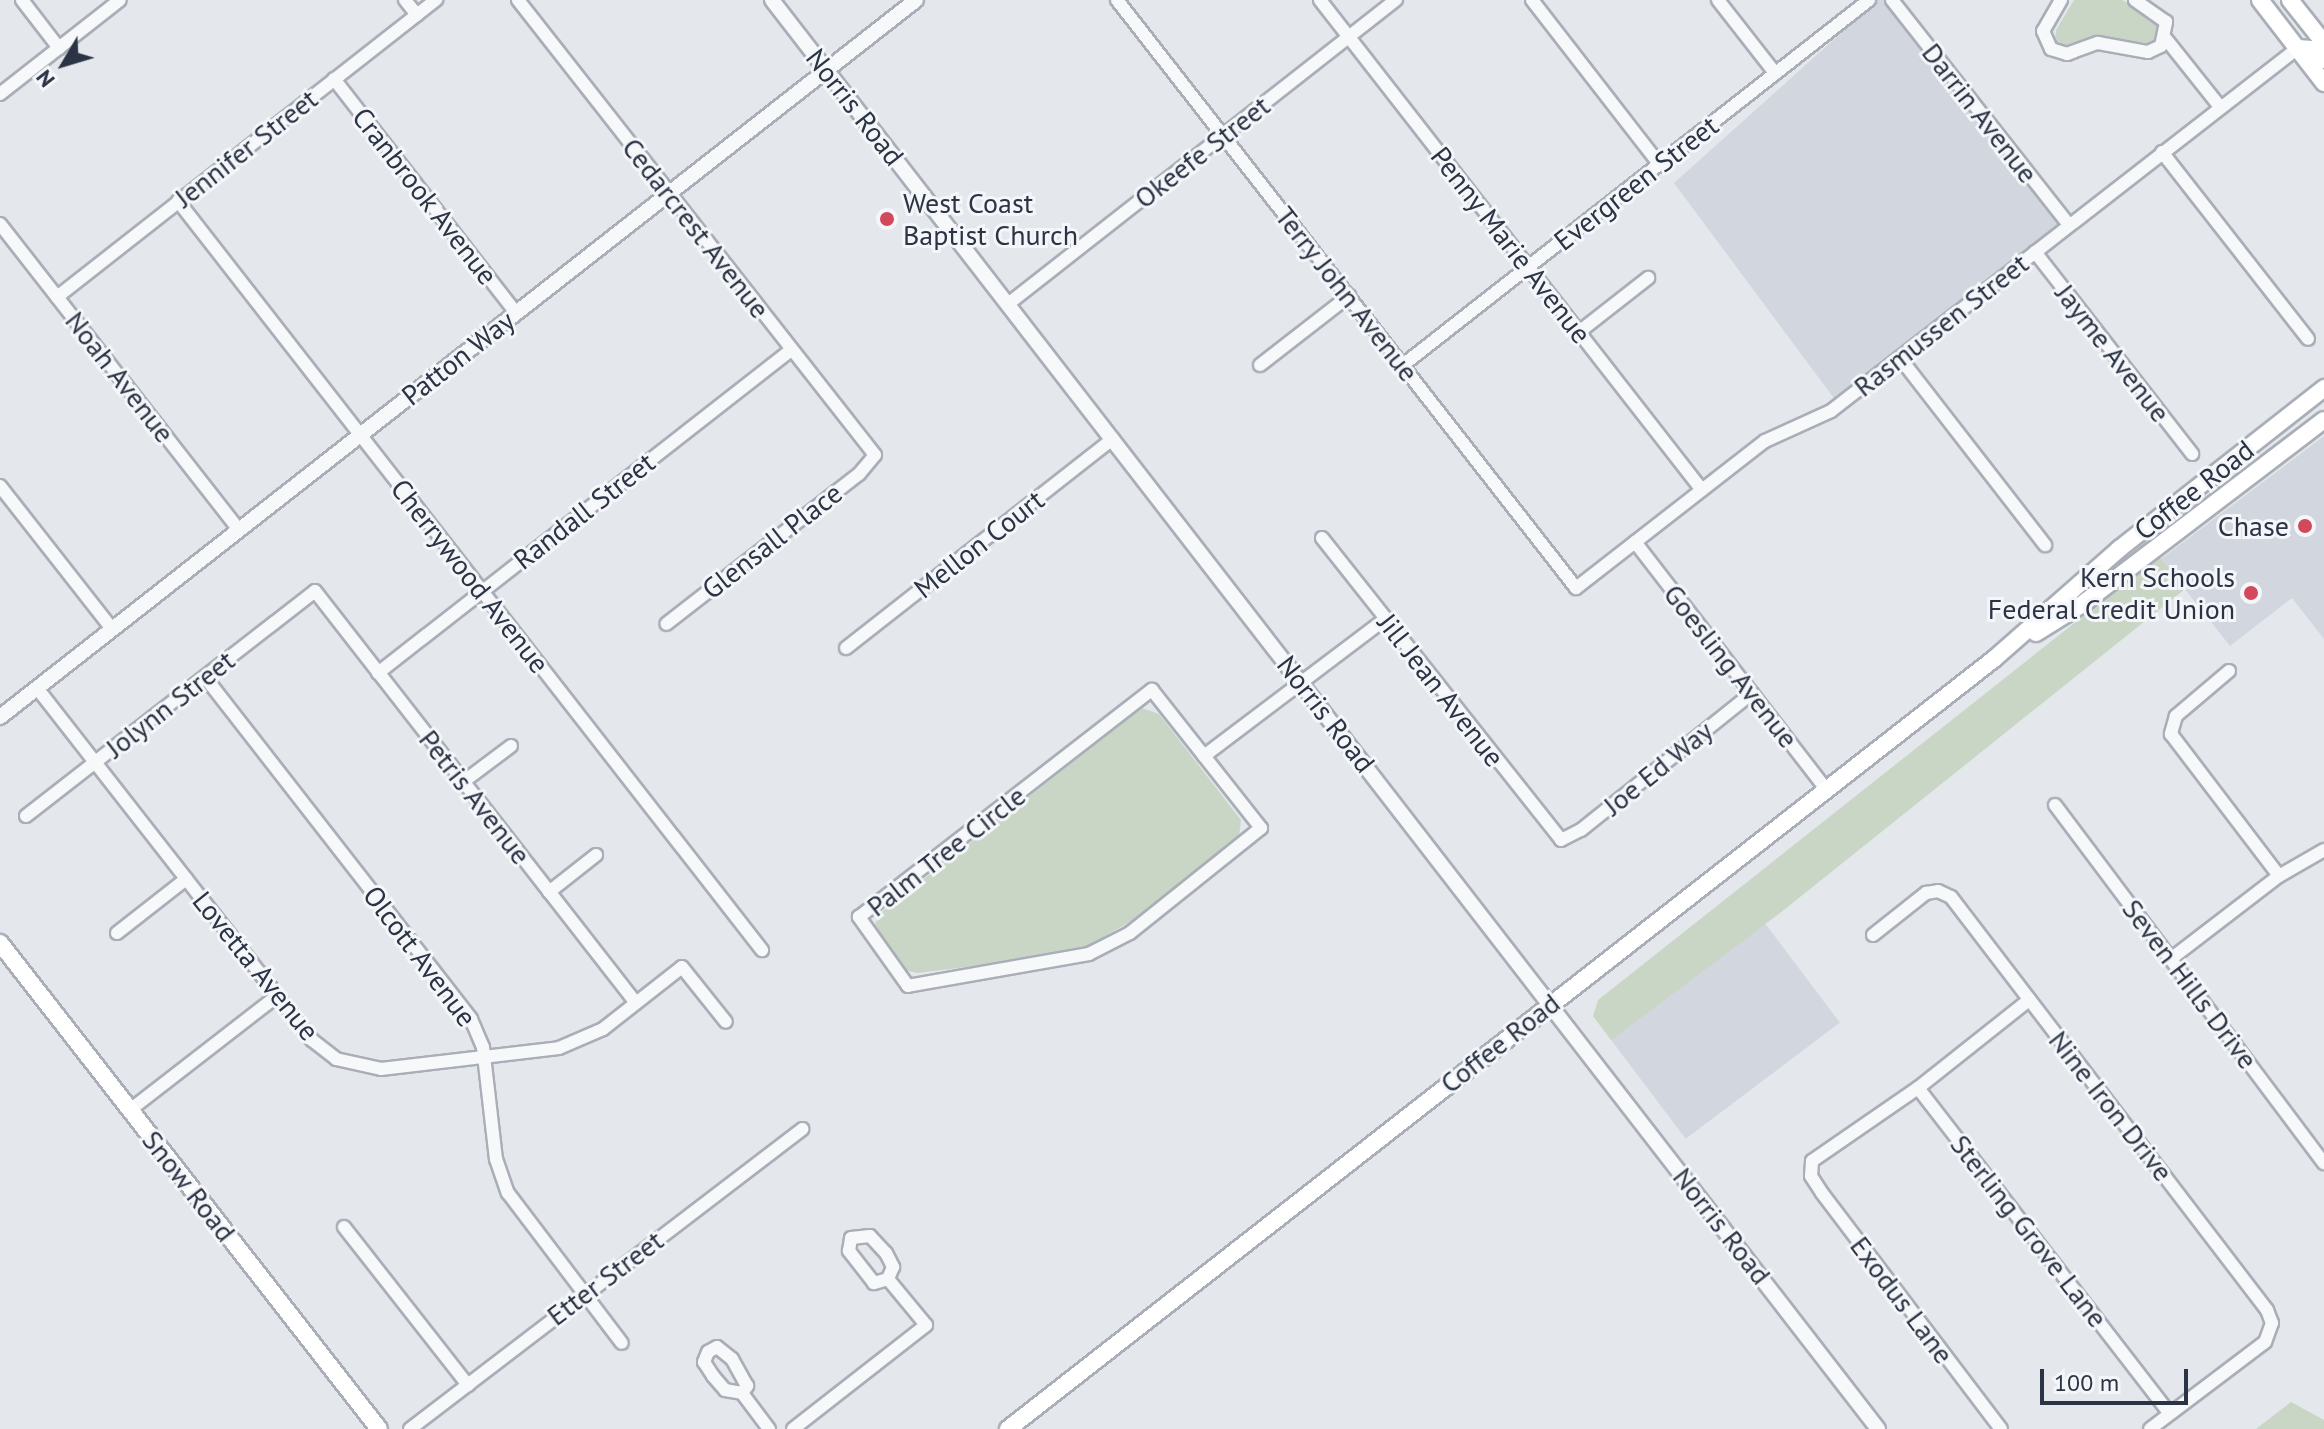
<!DOCTYPE html>
<html>
<head>
<meta charset="utf-8">
<style>
  body { margin:0 }
  #map { position:relative; width:2324px; height:1429px; overflow:hidden; background:#e4e7ec; font-family:"PT Sans",sans-serif }
  div>[style] { position:absolute }
  .built>* { inset:0; background:#d2d6de; transform-origin:0 0 }
  .green>* { inset:0; background:#c9d6c5 }
  .roads { filter:drop-shadow(2px 0 #a9aeb7) drop-shadow(-2px 0 #a9aeb7) drop-shadow(0 2px #a9aeb7) drop-shadow(0 -2px #a9aeb7) }
  .minor>* { height:12px; margin:-6px; padding:0 6px; transform-origin:6px; border-radius:6px; background:#f7f8fa }
  .tertiary>* { height:14px; margin:-7px; padding:0 7px; transform-origin:7px; border-radius:7px; background:#f7f8fa }
  .secondary>* { height:16px; margin:-8px; padding:0 8px; transform-origin:8px; border-radius:8px; background:#fff }
  .dots>* { width:22px; height:22px; translate:-50% -50%; box-sizing:border-box; border:4px solid #f4f6f9; border-radius:50% }
  span { translate:-50% -50%; white-space:nowrap; text-align:center; line-height:1.15; -webkit-text-stroke:6px #f4f6f9; paint-order:stroke }
  .street-label { font-size:28px; color:#2b3445 }
  .poi-label { font-size:28px; color:#2b3445 }
  .left { translate:0 -50%; text-align:left }
  .right { translate:-100% -50%; text-align:right }
  .north { position:absolute; left:24px; top:24px; width:80px; height:80px; -webkit-text-stroke:6px #f4f6f9; paint-order:stroke; rotate:232deg; font-size:22px; font-weight:700; line-height:32px; text-align:center; color:#2b3445 }
  .north::after { content:''; display:block; margin:auto; width:28px; height:36px; background:#2b3445; clip-path:polygon(50% 0,100% 100%,50% 72%,0 100%) }
  .scale { position:absolute; left:2040px; top:1369px; width:148px; height:36px; box-sizing:border-box; border:4px solid #2b3445; border-top:0; padding-left:10px; font-size:24px; line-height:28px; white-space:nowrap; color:#2b3445; -webkit-text-stroke:6px #f4f6f9; paint-order:stroke }
</style>
</head>
<body>
<div id="map">
  <div class="built">
    <i style="clip-path:polygon(1878px 0,1891px 0,2069px 227px,1839px 405px,1674px 183px)"></i>
    <i style="clip-path:polygon(2324px 436px,2324px 639px,2292px 598px,2230px 646px,2161px 559px)"></i>
    <i style="left:1761px;top:918px;width:131px;height:193px;rotate:53deg"></i>
  </div>
  <div class="green">
    <i style="clip-path:polygon(2074px 0,2122px 0,2154px 18px,2163px 28px,2161px 38px,2151px 45px,2102px 36px,2062px 47px,2055px 40px,2056px 30px)"></i>
    <i style="clip-path:polygon(2159px 556px,2185px 589px,1780px 913px,1611px 1040px,1593px 1016px,1598px 1000px)"></i>
    <i style="clip-path:polygon(1142px 708px,1159px 714px,1241px 820px,1239px 837px,1133px 920px,1086px 947px,1056px 956px,917px 973px,905px 970px,874px 928px,879px 914px)"></i>
    <i style="clip-path:polygon(2291px 1402px,2324px 1420px,2324px 1429px,2256px 1429px)"></i>
  </div>
  <div class="roads">
    <div class="minor">
      <i style="left:22px;top:0;width:61px;rotate:52.4deg"></i>
      <i style="left:405px;top:0;width:19px;rotate:51deg"></i>
      <i style="left:518px;top:0;width:578px;rotate:51.88deg"></i>
      <i style="left:875px;top:455px;width:25px;rotate:130deg"></i>
      <i style="left:859px;top:474px;width:244px;rotate:142.1deg"></i>
      <i style="left:1117px;top:0;width:746px;rotate:52.02deg"></i>
      <i style="left:1576px;top:588px;width:239px;rotate:-37.9deg"></i>
      <i style="left:1765px;top:441px;width:72px;rotate:-24.4deg"></i>
      <i style="left:1831px;top:411px;width:591px;rotate:-37.86deg"></i>
      <i style="left:1320px;top:0;width:621px;rotate:52.06deg"></i>
      <i style="left:1532px;top:0;width:207px;rotate:52.2deg"></i>
      <i style="left:1718px;top:0;width:93px;rotate:52deg"></i>
      <i style="left:1892px;top:0;width:286px;rotate:51.8deg"></i>
      <i style="left:2061px;top:0;width:36px;rotate:120deg"></i>
      <i style="left:2043px;top:31px;width:20px;rotate:66deg"></i>
      <i style="left:2051px;top:49px;width:17px;rotate:17deg"></i>
      <i style="left:2067px;top:54px;width:33px;rotate:-20deg"></i>
      <i style="left:2098px;top:43px;width:51px;rotate:10.2deg"></i>
      <i style="left:2148px;top:52px;width:14px;rotate:-25deg"></i>
      <i style="left:2161px;top:46px;width:25px;rotate:-78deg"></i>
      <i style="left:2166px;top:22px;width:38px;rotate:-145deg"></i>
      <i style="left:2166px;top:39px;width:87px;rotate:51.5deg"></i>
      <i style="left:334px;top:79px;width:296px;rotate:52.1deg"></i>
      <i style="left:0;top:94px;width:152px;rotate:-38.1deg"></i>
      <i style="left:2162px;top:152px;width:237px;rotate:52deg"></i>
      <i style="left:178px;top:201px;width:950px;rotate:52.06deg"></i>
      <i style="left:0;top:224px;width:388px;rotate:52deg"></i>
      <i style="left:2035px;top:252px;width:256px;rotate:52.1deg"></i>
      <i style="left:57px;top:297px;width:482px;rotate:-38.1deg"></i>
      <i style="left:1008px;top:304px;width:493px;rotate:-38.1deg"></i>
      <i style="left:1579px;top:332px;width:88px;rotate:-38deg"></i>
      <i style="left:1900px;top:358px;width:237px;rotate:52.2deg"></i>
      <i style="left:1260px;top:365px;width:113px;rotate:-37.8deg"></i>
      <i style="left:1403px;top:365px;width:592px;rotate:-38.07deg"></i>
      <i style="left:0;top:486px;width:182px;rotate:51.9deg"></i>
      <i style="left:1322px;top:538px;width:385px;rotate:51.6deg"></i>
      <i style="left:1561px;top:840px;width:22px;rotate:-27deg"></i>
      <i style="left:1581px;top:830px;width:219px;rotate:-38.7deg"></i>
      <i style="left:1635px;top:542px;width:314px;rotate:52.3deg"></i>
      <i style="left:846px;top:648px;width:339px;rotate:-38.1deg"></i>
      <i style="left:2229px;top:671px;width:70px;rotate:139.7deg"></i>
      <i style="left:2176px;top:716px;width:19px;rotate:106deg"></i>
      <i style="left:2171px;top:734px;width:178px;rotate:52.7deg"></i>
      <i style="left:378px;top:673px;width:524px;rotate:-38.03deg"></i>
      <i style="left:205px;top:677px;width:433px;rotate:52.1deg"></i>
      <i style="left:471px;top:1019px;width:30px;rotate:67deg"></i>
      <i style="left:483px;top:1047px;width:113px;rotate:83.4deg"></i>
      <i style="left:496px;top:1159px;width:36px;rotate:71deg"></i>
      <i style="left:508px;top:1193px;width:188px;rotate:52.8deg"></i>
      <i style="left:37px;top:688px;width:447px;rotate:52deg"></i>
      <i style="left:312px;top:1040px;width:31px;rotate:38deg"></i>
      <i style="left:336px;top:1059px;width:46px;rotate:12.5deg"></i>
      <i style="left:381px;top:1069px;width:179px;rotate:-6.7deg"></i>
      <i style="left:559px;top:1048px;width:48px;rotate:-23.4deg"></i>
      <i style="left:603px;top:1029px;width:100px;rotate:-38.1deg"></i>
      <i style="left:682px;top:967px;width:70px;rotate:51.3deg"></i>
      <i style="left:1152px;top:690px;width:176px;rotate:51.7deg"></i>
      <i style="left:1261px;top:828px;width:168px;rotate:141.3deg"></i>
      <i style="left:1130px;top:933px;width:46px;rotate:152.9deg"></i>
      <i style="left:1089px;top:954px;width:184px;rotate:170deg"></i>
      <i style="left:908px;top:986px;width:85px;rotate:-125.4deg"></i>
      <i style="left:859px;top:917px;width:371px;rotate:-37.8deg"></i>
      <i style="left:1204px;top:756px;width:227px;rotate:-37.1deg"></i>
      <i style="left:463px;top:782px;width:60px;rotate:-36.9deg"></i>
      <i style="left:2055px;top:805px;width:448px;rotate:53.1deg"></i>
      <i style="left:26px;top:816px;width:366px;rotate:-37.9deg"></i>
      <i style="left:315px;top:591px;width:522px;rotate:52.08deg"></i>
      <i style="left:549px;top:892px;width:60px;rotate:-38.2deg"></i>
      <i style="left:117px;top:933px;width:88px;rotate:-38deg"></i>
      <i style="left:1873px;top:935px;width:68px;rotate:-38.4deg"></i>
      <i style="left:1926px;top:893px;width:12px;rotate:-9deg"></i>
      <i style="left:1938px;top:891px;width:14px;rotate:25deg"></i>
      <i style="left:1951px;top:897px;width:520px;rotate:52.58deg"></i>
      <i style="left:2267px;top:1310px;width:14px;rotate:69deg"></i>
      <i style="left:2272px;top:1323px;width:20px;rotate:110deg"></i>
      <i style="left:2265px;top:1342px;width:144px;rotate:142.9deg"></i>
      <i style="left:2172px;top:958px;width:135px;rotate:-37.5deg"></i>
      <i style="left:2279px;top:876px;width:52px;rotate:-30deg"></i>
      <i style="left:1918px;top:1088px;width:411px;rotate:52.3deg"></i>
      <i style="left:130px;top:1110px;width:186px;rotate:-37.8deg"></i>
      <i style="left:344px;top:1227px;width:201px;rotate:51.9deg"></i>
      <i style="left:742px;top:1393px;width:9px;rotate:-54deg"></i>
      <i style="left:747px;top:1386px;width:31px;rotate:-119deg"></i>
      <i style="left:732px;top:1359px;width:19px;rotate:-141deg"></i>
      <i style="left:717px;top:1347px;width:10px;rotate:151deg"></i>
      <i style="left:708px;top:1352px;width:11px;rotate:112deg"></i>
      <i style="left:704px;top:1362px;width:17px;rotate:57deg"></i>
      <i style="left:713px;top:1376px;width:18px;rotate:49deg"></i>
      <i style="left:725px;top:1390px;width:17px;rotate:10deg"></i>
      <i style="left:742px;top:1393px;width:45px;rotate:53.1deg"></i>
      <i style="left:410px;top:1429px;width:494px;rotate:-37.4deg"></i>
      <i style="left:793px;top:1429px;width:169px;rotate:-38deg"></i>
      <i style="left:926px;top:1325px;width:60px;rotate:-129.6deg"></i>
      <i style="left:888px;top:1279px;width:15px;rotate:164deg"></i>
      <i style="left:874px;top:1283px;width:41px;rotate:-128deg"></i>
      <i style="left:849px;top:1251px;width:13px;rotate:-81deg"></i>
      <i style="left:851px;top:1238px;width:19px;rotate:-6deg"></i>
      <i style="left:870px;top:1236px;width:23px;rotate:47deg"></i>
      <i style="left:886px;top:1253px;width:16px;rotate:63deg"></i>
      <i style="left:893px;top:1267px;width:13px;rotate:113deg"></i>
      <i style="left:2001px;top:1429px;width:296px;rotate:-127.2deg"></i>
      <i style="left:1822px;top:1193px;width:20px;rotate:-123deg"></i>
      <i style="left:1811px;top:1176px;width:15px;rotate:-86deg"></i>
      <i style="left:1812px;top:1161px;width:129px;rotate:-34.6deg"></i>
      <i style="left:1918px;top:1088px;width:142px;rotate:-38.4deg"></i>
    </div>
    <div class="tertiary">
      <i style="left:772px;top:0;width:1807px;rotate:52.26deg"></i>
      <i style="left:0;top:717px;width:1163px;rotate:-38.05deg"></i>
    </div>
    <div class="secondary">
      <i style="left:2260px;top:0;width:105px;rotate:52.4deg"></i>
      <i style="left:2290px;top:0;width:55px;rotate:51.7deg"></i>
      <i style="left:2298px;top:48px;width:13px;rotate:4deg"></i>
      <i style="left:2311px;top:49px;width:17px;rotate:40deg"></i>
      <i style="left:2036px;top:633px;width:53px;rotate:-31.9deg"></i>
      <i style="left:2081px;top:605px;width:305px;rotate:-37.3deg"></i>
      <i style="left:0;top:943px;width:616px;rotate:52.05deg"></i>
      <i style="left:1008px;top:1429px;width:1251px;rotate:-37.99deg"></i>
      <i style="left:1994px;top:659px;width:167px;rotate:-41.3deg"></i>
      <i style="left:2119px;top:549px;width:261px;rotate:-38.1deg"></i>
    </div>
  </div>
  <div class="dots">
    <i style="left:887px;top:219px;background:#d1495b"></i>
    <i style="left:2305px;top:526px;background:#d1495b"></i>
    <i style="left:2251px;top:593px;background:#d1495b"></i>
  </div>
  <div class="street-label">
    <span style="left:855px;top:107px;rotate:52deg">Norris Road</span>
    <span style="left:1980px;top:113px;rotate:52deg">Darrin Avenue</span>
    <span style="left:246px;top:148px;rotate:-38deg">Jennifer Street</span>
    <span style="left:1202px;top:152px;rotate:-38deg">Okeefe Street</span>
    <span style="left:1636px;top:183px;rotate:-38deg">Evergreen Street</span>
    <span style="left:425px;top:196px;rotate:52deg">Cranbrook Avenue</span>
    <span style="left:696px;top:228px;rotate:52deg">Cedarcrest Avenue</span>
    <span style="left:1511px;top:245px;rotate:52deg">Penny Marie Avenue</span>
    <span style="left:1347px;top:294px;rotate:52deg">Terry John Avenue</span>
    <span style="left:1941px;top:325px;rotate:-38deg">Rasmussen Street</span>
    <span style="left:2113px;top:353px;rotate:52deg">Jayme Avenue</span>
    <span style="left:458px;top:358px;rotate:-38deg">Patton Way</span>
    <span style="left:120px;top:377px;rotate:52deg">Noah Avenue</span>
    <span style="left:2194px;top:490px;rotate:-38deg">Coffee Road</span>
    <span style="left:584px;top:511px;rotate:-38deg">Randall Street</span>
    <span style="left:772px;top:541px;rotate:-38deg">Glensall Place</span>
    <span style="left:979px;top:544px;rotate:-38deg">Mellon Court</span>
    <span style="left:470px;top:576px;rotate:52deg">Cherrywood Avenue</span>
    <span style="left:1731px;top:666px;rotate:52deg">Goesling Avenue</span>
    <span style="left:1441px;top:690px;rotate:52deg">Jill Jean Avenue</span>
    <span style="left:170px;top:704px;rotate:-38deg">Jolynn Street</span>
    <span style="left:1326px;top:714px;rotate:52deg">Norris Road</span>
    <span style="left:1658px;top:768px;rotate:-39deg">Joe Ed Way</span>
    <span style="left:475px;top:797px;rotate:52deg">Petris Avenue</span>
    <span style="left:946px;top:851px;rotate:-38deg">Palm Tree Circle</span>
    <span style="left:420px;top:956px;rotate:53deg">Olcott Avenue</span>
    <span style="left:256px;top:966px;rotate:51deg">Lovetta Avenue</span>
    <span style="left:2190px;top:984px;rotate:53deg">Seven Hills Drive</span>
    <span style="left:1500px;top:1043px;rotate:-38deg">Coffee Road</span>
    <span style="left:2111px;top:1106px;rotate:52deg">Nine Iron Drive</span>
    <span style="left:189px;top:1186px;rotate:52deg">Snow Road</span>
    <span style="left:1722px;top:1226px;rotate:52deg">Norris Road</span>
    <span style="left:2029px;top:1231px;rotate:52deg">Sterling Grove Lane</span>
    <span style="left:605px;top:1278px;rotate:-37deg">Etter Street</span>
    <span style="left:1902px;top:1300px;rotate:53deg">Exodus Lane</span>
  </div>
  <div class="poi-label">
    <span class="left" style="left:903px;top:219px">West Coast<br>Baptist Church</span>
    <span class="right" style="left:2289px;top:526px">Chase</span>
    <span class="right" style="left:2235px;top:593px">Kern Schools<br>Federal Credit Union</span>
  </div>
  <div class="north">N</div>
  <div class="scale">100 m</div>
</div>
</body>
</html>
